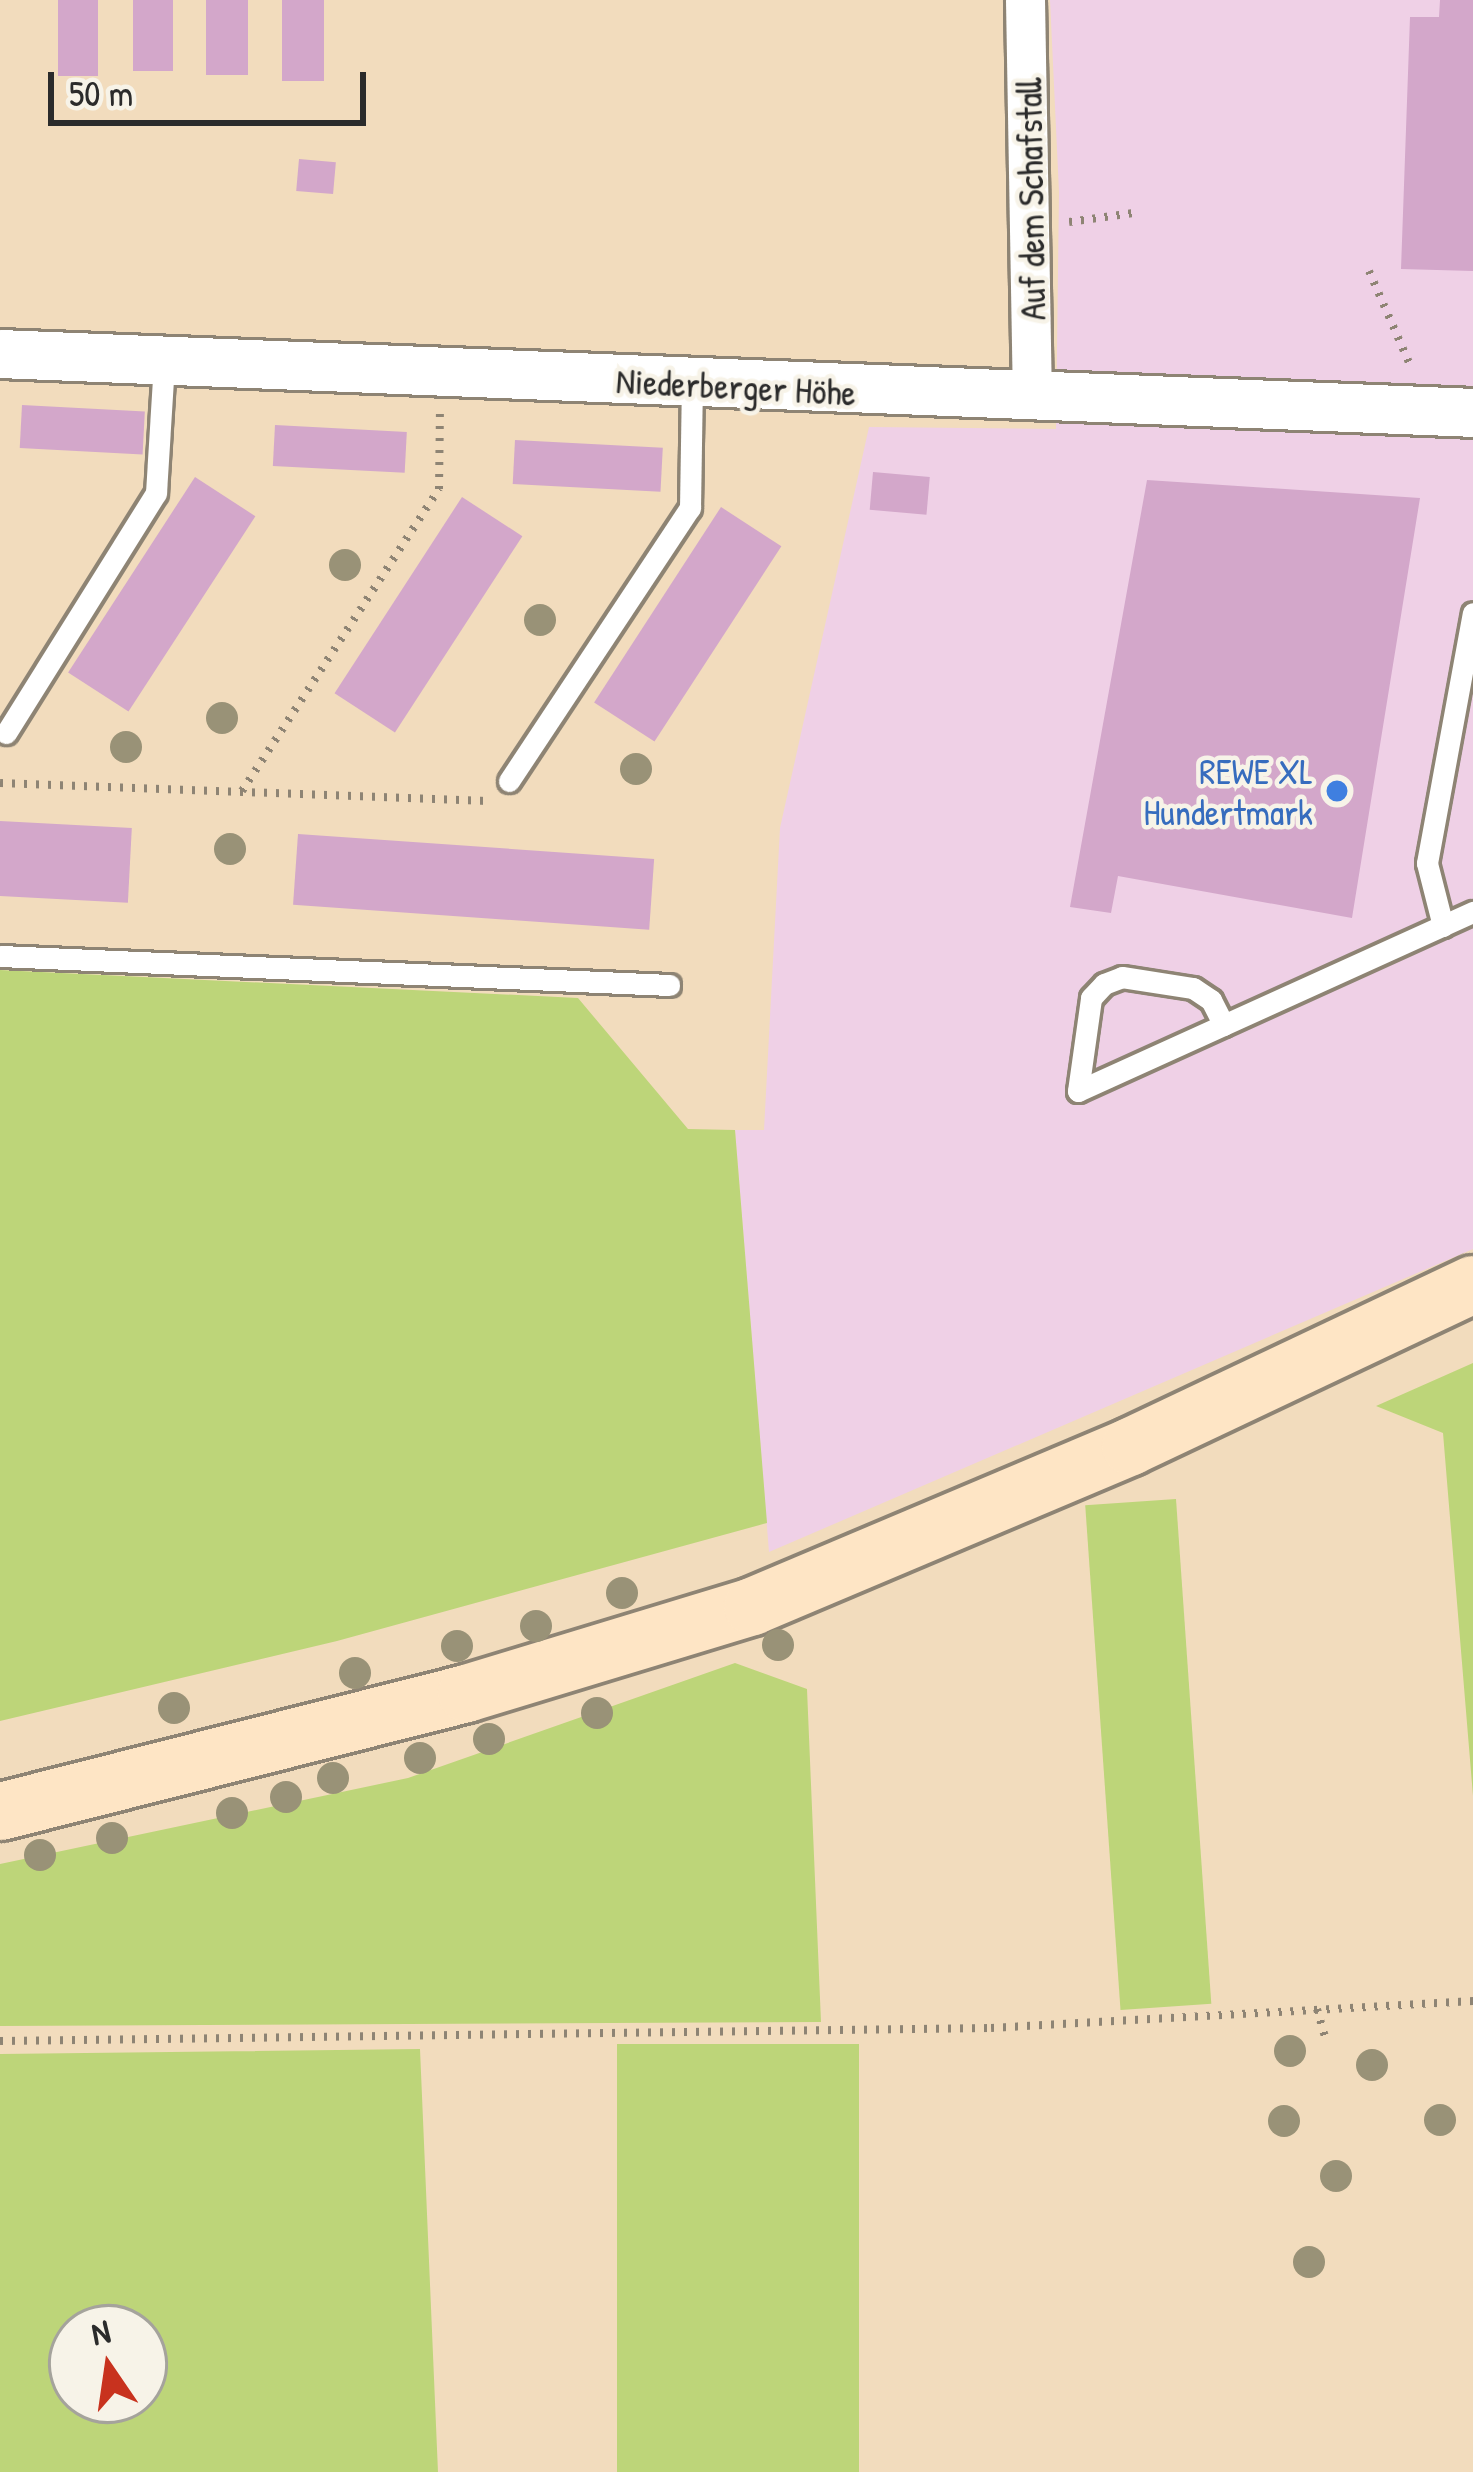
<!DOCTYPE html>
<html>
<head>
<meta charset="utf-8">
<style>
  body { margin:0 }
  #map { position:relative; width:1473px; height:2472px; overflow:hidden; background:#f2dcbd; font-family:"Patrick Hand",sans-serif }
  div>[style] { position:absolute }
  .built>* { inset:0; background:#efd0e6 }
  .green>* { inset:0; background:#bdd579; transform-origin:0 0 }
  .building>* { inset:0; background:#d3a7ca; transform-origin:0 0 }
  .path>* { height:8px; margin-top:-4px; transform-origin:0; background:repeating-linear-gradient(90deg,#8e8474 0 3px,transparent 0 12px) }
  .roads { filter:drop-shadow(3px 0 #8e8474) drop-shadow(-3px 0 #8e8474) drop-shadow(0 3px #8e8474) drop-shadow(0 -3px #8e8474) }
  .service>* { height:21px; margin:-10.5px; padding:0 10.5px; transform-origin:10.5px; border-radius:10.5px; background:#fff }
  .minor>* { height:39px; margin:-19.5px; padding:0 19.5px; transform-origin:19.5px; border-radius:19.5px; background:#fff }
  .tertiary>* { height:48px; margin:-24px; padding:0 24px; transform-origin:24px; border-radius:24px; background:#fff }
  .secondary>* { height:57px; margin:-28.5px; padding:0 28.5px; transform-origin:28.5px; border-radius:28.5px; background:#fee5c5 }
  .trees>* { width:32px; height:32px; margin:-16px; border-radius:50%; background:#999277 }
  .dots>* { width:33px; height:33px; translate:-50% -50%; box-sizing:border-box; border:6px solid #f7f3e8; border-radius:50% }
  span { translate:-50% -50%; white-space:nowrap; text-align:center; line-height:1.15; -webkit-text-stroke:9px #f7f3e8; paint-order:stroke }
  .street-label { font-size:36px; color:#2b2b2b }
  .shop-label { font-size:36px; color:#366cbe }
  .right { translate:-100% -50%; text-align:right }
  .north { position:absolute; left:48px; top:2304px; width:120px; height:120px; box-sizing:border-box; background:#f7f3e8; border:3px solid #a5a39c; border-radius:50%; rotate:347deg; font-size:33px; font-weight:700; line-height:48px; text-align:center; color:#2b2b2b }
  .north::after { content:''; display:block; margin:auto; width:42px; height:54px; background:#c8321e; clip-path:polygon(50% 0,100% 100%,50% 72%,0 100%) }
  .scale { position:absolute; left:48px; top:72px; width:318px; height:54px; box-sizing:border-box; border:6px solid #2b2b2b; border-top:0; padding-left:15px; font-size:36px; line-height:42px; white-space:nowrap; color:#2b2b2b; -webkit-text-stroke:9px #f7f3e8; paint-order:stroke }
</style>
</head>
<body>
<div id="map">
  <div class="built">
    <i style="clip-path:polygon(1050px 0,1473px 0,1473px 1249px,769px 1552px,735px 1130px,764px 1130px,780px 828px,869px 427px,1056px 429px,1059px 192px)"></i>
  </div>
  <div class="green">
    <i style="clip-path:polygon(0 970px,578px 998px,688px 1129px,735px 1130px,767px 1523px,337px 1641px,0 1721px)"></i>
    <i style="clip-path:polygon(1473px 1363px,1473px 1796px,1443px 1433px,1376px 1406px)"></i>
    <i style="left:1176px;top:1499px;width:506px;height:91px;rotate:86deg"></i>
    <i style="clip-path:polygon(735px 1663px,807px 1689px,821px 2022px,0 2026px,0 1864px,408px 1778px)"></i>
    <i style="left:617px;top:2044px;width:242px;height:428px"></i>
    <i style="clip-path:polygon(evenodd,420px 2049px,438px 2472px,0 2472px,0 2054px,420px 2049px,72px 2328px,144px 2328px,144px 2400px,72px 2400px,72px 2328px)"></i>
  </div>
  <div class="building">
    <i style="left:58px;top:0;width:40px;height:76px"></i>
    <i style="left:133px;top:0;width:40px;height:71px"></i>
    <i style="left:206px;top:0;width:42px;height:75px"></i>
    <i style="left:282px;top:0;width:42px;height:81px"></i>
    <i style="clip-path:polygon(1440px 0,1473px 0,1473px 271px,1401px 269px,1410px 17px,1439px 17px)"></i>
    <i style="left:299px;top:159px;width:37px;height:32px;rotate:5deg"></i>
    <i style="left:22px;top:405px;width:123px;height:43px;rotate:3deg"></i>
    <i style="left:275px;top:425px;width:132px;height:41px;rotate:3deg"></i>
    <i style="left:515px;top:440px;width:148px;height:44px;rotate:3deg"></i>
    <i style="left:873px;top:472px;width:57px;height:38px;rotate:5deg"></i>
    <i style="left:195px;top:477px;width:72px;height:233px;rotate:33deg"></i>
    <i style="clip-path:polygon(1147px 480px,1420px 498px,1352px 918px,1118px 876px,1111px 913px,1070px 907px)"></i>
    <i style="left:462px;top:497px;width:72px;height:234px;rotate:33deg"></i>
    <i style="left:721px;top:507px;width:72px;height:233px;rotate:33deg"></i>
    <i style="left:0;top:821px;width:132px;height:75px;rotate:3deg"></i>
    <i style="left:298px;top:834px;width:357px;height:71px;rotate:4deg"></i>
  </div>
  <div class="path">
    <i style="left:1069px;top:222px;width:65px;rotate:-8deg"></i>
    <i style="left:1369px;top:271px;width:103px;rotate:66.4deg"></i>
    <i style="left:0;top:783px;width:488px;rotate:2.1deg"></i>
    <i style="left:242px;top:791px;width:361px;rotate:-56.9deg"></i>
    <i style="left:439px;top:489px;width:78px;rotate:-89.3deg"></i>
    <i style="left:1317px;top:2009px;width:32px;rotate:74deg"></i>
    <i style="left:0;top:2041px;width:991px;rotate:-0.75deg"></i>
    <i style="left:991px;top:2028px;width:483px;rotate:-3.2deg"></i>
  </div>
  <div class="roads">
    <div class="service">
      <i style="left:6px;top:733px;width:283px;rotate:-58deg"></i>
      <i style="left:156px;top:493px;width:132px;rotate:-86.5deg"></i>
      <i style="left:509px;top:781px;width:328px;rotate:-56.5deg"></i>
      <i style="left:690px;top:508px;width:124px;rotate:-89.1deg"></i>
      <i style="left:1443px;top:926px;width:65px;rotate:-104.3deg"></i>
      <i style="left:1427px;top:863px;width:254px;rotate:-79.6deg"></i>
      <i style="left:0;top:956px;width:670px;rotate:2.48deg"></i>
      <i style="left:1078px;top:1091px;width:434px;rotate:-24.4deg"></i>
      <i style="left:1078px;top:1091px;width:94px;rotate:-82deg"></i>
      <i style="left:1091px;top:998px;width:19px;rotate:-47deg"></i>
      <i style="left:1104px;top:984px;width:19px;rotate:-21deg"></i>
      <i style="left:1122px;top:977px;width:72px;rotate:8.8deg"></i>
      <i style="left:1193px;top:988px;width:22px;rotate:34deg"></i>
      <i style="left:1211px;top:1000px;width:28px;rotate:63deg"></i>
    </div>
    <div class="minor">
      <i style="left:1025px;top:0;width:397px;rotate:89deg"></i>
    </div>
    <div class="tertiary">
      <i style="left:0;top:354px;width:1474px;rotate:2.29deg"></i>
    </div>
    <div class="secondary">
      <i style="left:0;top:1811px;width:481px;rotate:-14.2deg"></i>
      <i style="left:466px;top:1693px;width:299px;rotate:-16.9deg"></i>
      <i style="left:752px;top:1606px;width:410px;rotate:-22.9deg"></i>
      <i style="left:1130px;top:1446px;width:379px;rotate:-25.3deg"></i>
    </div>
  </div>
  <div class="trees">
    <i style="left:345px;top:565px"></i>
    <i style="left:540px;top:620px"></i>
    <i style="left:222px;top:718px"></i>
    <i style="left:126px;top:747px"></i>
    <i style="left:636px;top:769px"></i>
    <i style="left:230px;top:849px"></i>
    <i style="left:622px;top:1593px"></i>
    <i style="left:536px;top:1626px"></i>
    <i style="left:778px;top:1645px"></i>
    <i style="left:457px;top:1646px"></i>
    <i style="left:355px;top:1673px"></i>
    <i style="left:174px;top:1708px"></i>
    <i style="left:597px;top:1713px"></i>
    <i style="left:489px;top:1739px"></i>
    <i style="left:420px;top:1758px"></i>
    <i style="left:333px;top:1778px"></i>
    <i style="left:286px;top:1797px"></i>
    <i style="left:232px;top:1813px"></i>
    <i style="left:112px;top:1838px"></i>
    <i style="left:40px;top:1855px"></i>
    <i style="left:1290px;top:2051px"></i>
    <i style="left:1372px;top:2065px"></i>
    <i style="left:1440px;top:2120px"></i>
    <i style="left:1284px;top:2121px"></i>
    <i style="left:1336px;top:2176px"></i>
    <i style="left:1309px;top:2262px"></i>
  </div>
  <div class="dots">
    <i style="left:1337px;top:791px;background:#3f7fe0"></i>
  </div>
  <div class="street-label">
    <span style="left:1030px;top:199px;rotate:-91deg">Auf dem Schafstall</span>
    <span style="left:736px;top:386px;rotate:3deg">Niederberger Höhe</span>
  </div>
  <div class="shop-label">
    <span class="right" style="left:1313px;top:791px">REWE XL<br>Hundertmark</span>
  </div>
  <div class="north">N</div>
  <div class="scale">50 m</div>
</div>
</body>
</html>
